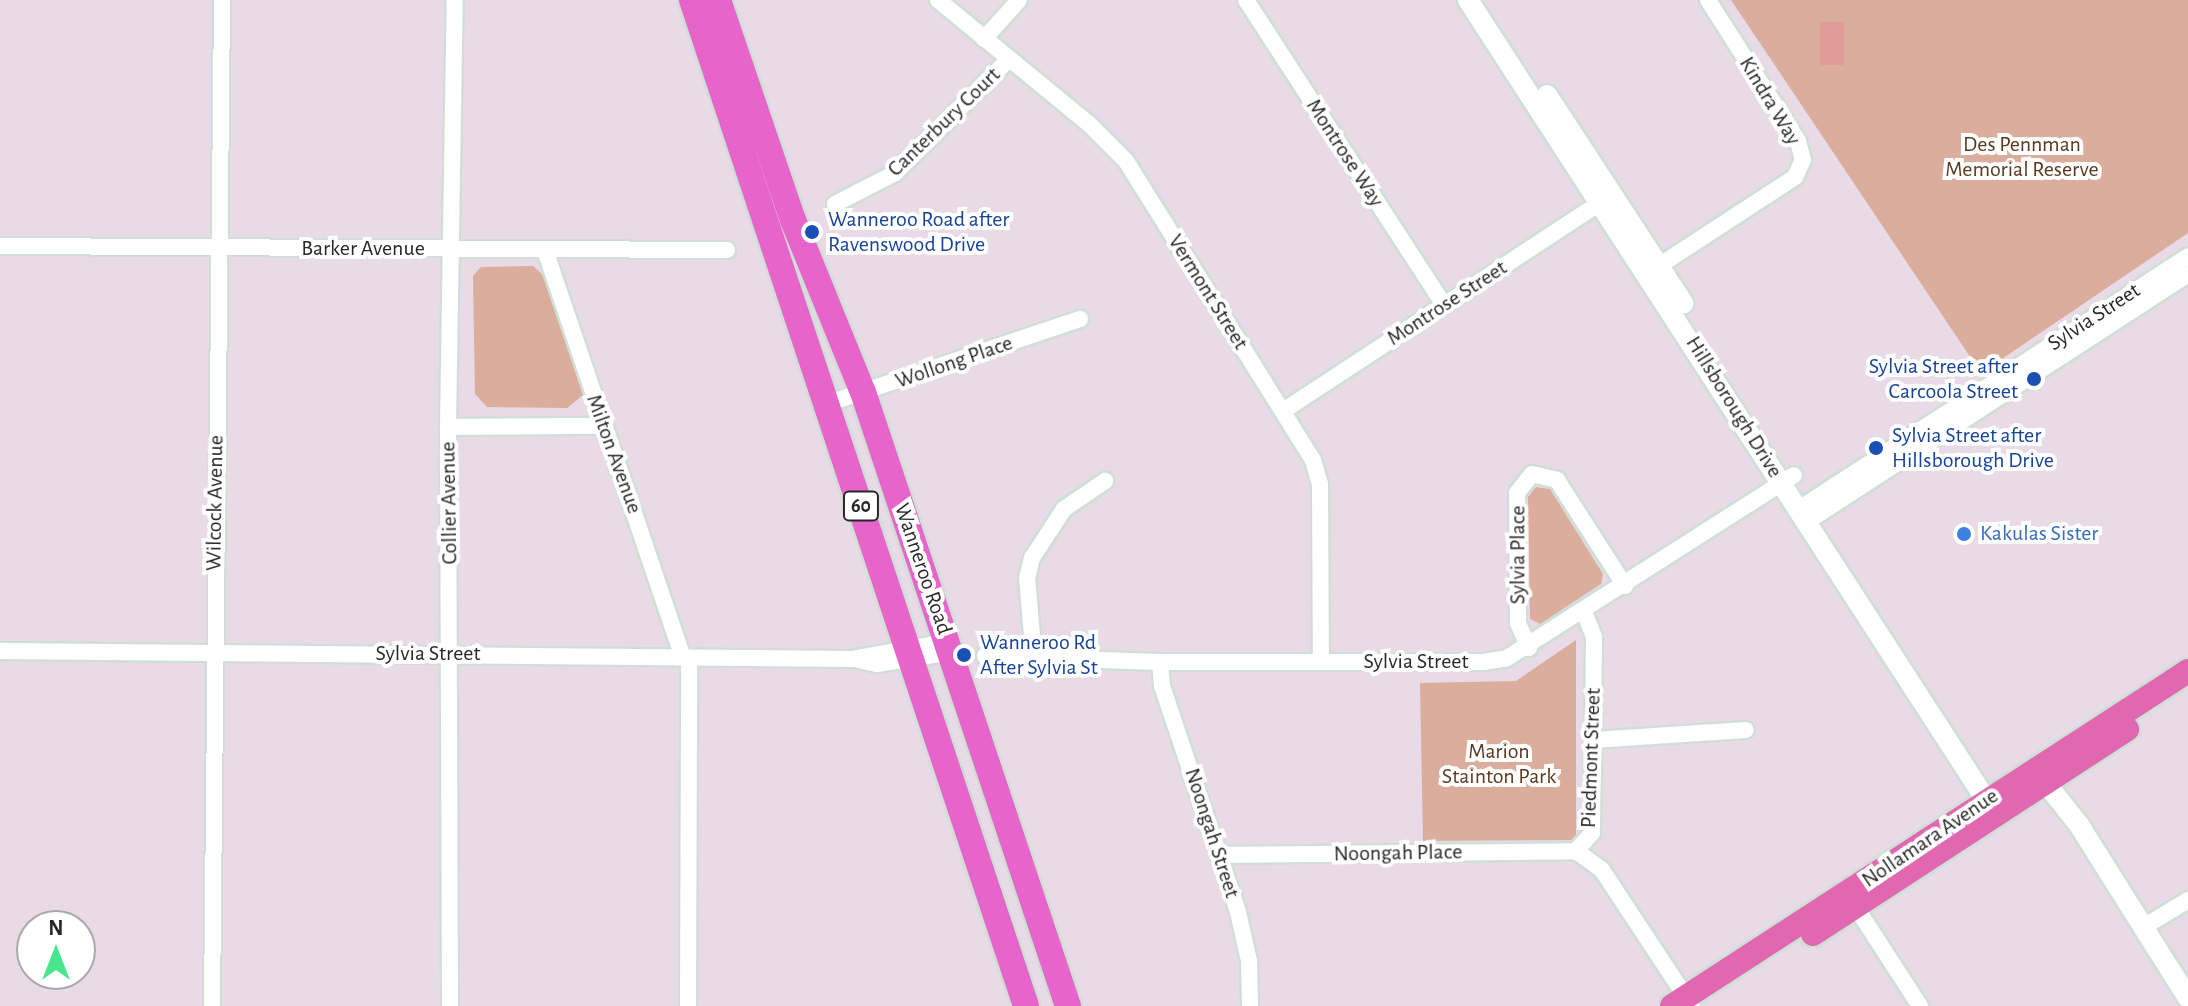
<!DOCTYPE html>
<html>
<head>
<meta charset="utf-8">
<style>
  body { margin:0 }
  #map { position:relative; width:2188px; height:1006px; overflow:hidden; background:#e8dae6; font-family:"Alegreya Sans",sans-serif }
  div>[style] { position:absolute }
  .green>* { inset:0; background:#daad9c }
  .pitch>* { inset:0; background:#e09c98; transform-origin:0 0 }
  .roads { filter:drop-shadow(2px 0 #d0dfd6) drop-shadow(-2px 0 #d0dfd6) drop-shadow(0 2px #d0dfd6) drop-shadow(0 -2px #d0dfd6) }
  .minor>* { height:16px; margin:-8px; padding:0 8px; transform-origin:8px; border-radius:8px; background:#fff }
  .tertiary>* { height:20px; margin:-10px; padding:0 10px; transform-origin:10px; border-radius:10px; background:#fff }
  .primary>* { height:24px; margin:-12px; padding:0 12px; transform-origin:12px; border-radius:12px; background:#e167b1 }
  .trunk>* { height:26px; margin:-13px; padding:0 13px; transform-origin:13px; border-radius:13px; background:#e764cb }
  .dots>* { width:22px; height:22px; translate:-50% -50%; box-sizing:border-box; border:4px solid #fff; border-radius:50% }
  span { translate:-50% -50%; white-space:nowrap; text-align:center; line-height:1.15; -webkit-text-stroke:8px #fff; paint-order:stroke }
  .shield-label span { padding:2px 6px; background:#fff; border:2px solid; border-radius:6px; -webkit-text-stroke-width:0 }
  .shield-label { font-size:20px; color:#272727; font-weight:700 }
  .street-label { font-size:22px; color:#272727 }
  .park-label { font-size:22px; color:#5b3920 }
  .transit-label { font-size:22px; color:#164399 }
  .left { translate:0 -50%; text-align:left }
  .right { translate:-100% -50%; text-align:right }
  .shop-label { font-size:22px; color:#366cbe }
  .north { position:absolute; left:16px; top:910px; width:80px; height:80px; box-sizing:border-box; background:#fff; border:2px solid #a9a9a9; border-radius:50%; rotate:0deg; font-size:22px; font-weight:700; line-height:32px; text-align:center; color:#272727 }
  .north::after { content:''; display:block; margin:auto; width:28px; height:36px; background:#49e68e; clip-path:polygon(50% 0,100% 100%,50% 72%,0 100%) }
</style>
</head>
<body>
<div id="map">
  <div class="green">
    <i style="clip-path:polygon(1731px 0,2188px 0,2188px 233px,1981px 373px)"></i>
    <i style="clip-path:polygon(533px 266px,544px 276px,583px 395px,567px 408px,487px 407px,475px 394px,473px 276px,481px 267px)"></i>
    <i style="clip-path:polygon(1536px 487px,1550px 489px,1603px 574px,1601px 584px,1540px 624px,1530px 619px,1528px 497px)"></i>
    <i style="clip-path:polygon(1576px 640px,1576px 840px,1423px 841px,1420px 683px,1516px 681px)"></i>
  </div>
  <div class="pitch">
    <i style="left:1820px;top:22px;width:24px;height:43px"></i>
  </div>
  <div class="roads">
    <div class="minor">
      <i style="left:938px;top:0;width:195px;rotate:39.4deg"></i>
      <i style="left:1089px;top:124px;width:52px;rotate:45deg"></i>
      <i style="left:1126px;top:161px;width:353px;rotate:58deg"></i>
      <i style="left:1313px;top:460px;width:25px;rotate:74deg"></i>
      <i style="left:1320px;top:484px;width:178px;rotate:89.7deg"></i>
      <i style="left:1246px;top:0;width:364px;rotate:57deg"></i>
      <i style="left:984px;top:39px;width:52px;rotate:-48.1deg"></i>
      <i style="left:835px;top:204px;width:68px;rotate:-27.3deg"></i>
      <i style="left:895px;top:173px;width:161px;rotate:-45deg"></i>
      <i style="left:0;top:246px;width:727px;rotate:0.32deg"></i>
      <i style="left:545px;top:250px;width:430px;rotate:71.3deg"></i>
      <i style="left:1651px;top:271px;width:172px;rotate:-33.1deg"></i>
      <i style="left:1795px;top:177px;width:19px;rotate:-65deg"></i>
      <i style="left:1803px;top:160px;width:20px;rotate:-105deg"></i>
      <i style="left:1798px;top:141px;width:167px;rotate:-122.6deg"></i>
      <i style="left:826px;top:404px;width:268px;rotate:-18.5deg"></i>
      <i style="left:1283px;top:411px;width:390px;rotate:-33.3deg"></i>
      <i style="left:448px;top:427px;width:154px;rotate:-0.4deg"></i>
      <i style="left:1799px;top:509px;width:464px;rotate:-33deg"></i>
      <i style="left:1808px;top:521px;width:453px;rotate:-33deg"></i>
      <i style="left:1584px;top:612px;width:27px;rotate:68deg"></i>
      <i style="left:1594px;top:637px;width:196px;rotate:90.6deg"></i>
      <i style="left:1592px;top:833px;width:24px;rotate:132deg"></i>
      <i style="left:1576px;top:851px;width:32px;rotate:36deg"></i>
      <i style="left:1602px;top:870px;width:162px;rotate:56.6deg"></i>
      <i style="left:1529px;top:648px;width:27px;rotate:-114deg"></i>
      <i style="left:1518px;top:623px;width:130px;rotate:-90.4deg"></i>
      <i style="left:1517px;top:493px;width:24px;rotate:-52deg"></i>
      <i style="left:1532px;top:474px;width:26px;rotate:13deg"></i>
      <i style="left:1557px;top:480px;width:126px;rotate:57.3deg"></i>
      <i style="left:0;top:651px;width:855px;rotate:0.54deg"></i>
      <i style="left:855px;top:659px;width:23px;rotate:13deg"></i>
      <i style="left:877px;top:664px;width:75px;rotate:-9.2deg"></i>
      <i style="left:985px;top:656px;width:175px;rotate:2deg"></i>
      <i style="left:1160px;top:662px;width:323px"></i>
      <i style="left:1483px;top:662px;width:24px;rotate:-9deg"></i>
      <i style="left:1507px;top:658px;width:340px;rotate:-32.5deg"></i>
      <i style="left:857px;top:658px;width:91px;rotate:-10.1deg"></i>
      <i style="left:1034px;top:659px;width:81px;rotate:-94.9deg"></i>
      <i style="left:1027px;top:578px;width:21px;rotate:-76deg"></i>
      <i style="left:1032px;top:558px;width:59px;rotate:-56.9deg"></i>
      <i style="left:1064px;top:509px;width:50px;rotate:-34.3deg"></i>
      <i style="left:1160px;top:662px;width:24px;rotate:85deg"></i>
      <i style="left:1162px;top:686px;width:238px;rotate:71.4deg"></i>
      <i style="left:1238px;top:912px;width:50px;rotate:77.3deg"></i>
      <i style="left:1249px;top:961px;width:45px;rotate:88.7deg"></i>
      <i style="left:1594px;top:740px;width:152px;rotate:-3.8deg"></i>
      <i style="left:1221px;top:855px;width:355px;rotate:-0.6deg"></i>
      <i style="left:1852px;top:901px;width:125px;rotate:57.1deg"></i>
      <i style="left:2142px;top:928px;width:54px;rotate:-31.3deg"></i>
      <i style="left:212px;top:1006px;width:1006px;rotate:-89.43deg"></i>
      <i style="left:450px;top:1006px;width:579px;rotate:-90.2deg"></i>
      <i style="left:448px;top:427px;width:427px;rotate:-89.1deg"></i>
      <i style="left:688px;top:1006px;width:348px;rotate:-89.8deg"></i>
    </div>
    <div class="tertiary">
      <i style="left:1468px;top:0;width:967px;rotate:57.07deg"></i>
      <i style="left:1547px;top:95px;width:249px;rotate:56.8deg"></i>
      <i style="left:2037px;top:772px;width:68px;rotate:51.6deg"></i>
      <i style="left:2079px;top:825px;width:204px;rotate:57.8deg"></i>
    </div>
    <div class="primary">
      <i style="left:1813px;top:934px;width:375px;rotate:-33.1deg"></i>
      <i style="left:1672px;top:1006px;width:615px;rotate:-32.99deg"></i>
    </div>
    <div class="trunk">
      <i style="left:692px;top:0;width:1060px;rotate:71.63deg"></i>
      <i style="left:718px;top:0;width:232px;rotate:71.2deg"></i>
      <i style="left:793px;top:220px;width:186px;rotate:67.9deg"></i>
      <i style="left:863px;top:392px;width:647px;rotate:71.54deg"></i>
    </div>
  </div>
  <div class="dots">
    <i style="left:812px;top:232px;background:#1a4fb4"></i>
    <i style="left:2034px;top:379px;background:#1a4fb4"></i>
    <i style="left:1876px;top:448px;background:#1a4fb4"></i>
    <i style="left:1964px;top:534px;background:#3f7fe0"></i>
    <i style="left:964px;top:655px;background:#1a4fb4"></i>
  </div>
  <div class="shield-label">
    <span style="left:861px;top:506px">60</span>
  </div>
  <div class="street-label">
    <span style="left:1770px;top:101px;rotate:59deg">Kindra Way</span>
    <span style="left:944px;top:122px;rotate:-44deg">Canterbury Court</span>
    <span style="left:1345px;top:153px;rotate:57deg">Montrose Way</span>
    <span style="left:363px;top:249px">Barker Avenue</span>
    <span style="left:1208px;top:292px;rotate:58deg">Vermont Street</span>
    <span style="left:1447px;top:303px;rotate:-33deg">Montrose Street</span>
    <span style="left:2094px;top:317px;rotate:-33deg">Sylvia Street</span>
    <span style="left:954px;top:362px;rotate:-19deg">Wollong Place</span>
    <span style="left:1734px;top:407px;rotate:58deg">Hillsborough Drive</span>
    <span style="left:614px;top:454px;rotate:70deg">Milton Avenue</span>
    <span style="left:215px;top:503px;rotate:-89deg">Wilcock Avenue</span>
    <span style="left:449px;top:503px;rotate:-91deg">Collier Avenue</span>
    <span style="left:1518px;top:555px;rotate:-90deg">Sylvia Place</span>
    <span style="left:923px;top:569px;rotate:71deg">Wanneroo Road</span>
    <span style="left:428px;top:654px">Sylvia Street</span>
    <span style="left:1416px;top:662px">Sylvia Street</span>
    <span style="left:1591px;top:758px;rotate:-88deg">Piedmont Street</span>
    <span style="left:1212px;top:833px;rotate:72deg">Noongah Street</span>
    <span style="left:1930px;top:838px;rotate:-34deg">Nollamara Avenue</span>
    <span style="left:1398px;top:853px;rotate:-1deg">Noongah Place</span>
  </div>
  <div class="park-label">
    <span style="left:2022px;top:157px">Des Pennman<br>Memorial Reserve</span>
    <span style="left:1499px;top:764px">Marion<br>Stainton Park</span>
  </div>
  <div class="transit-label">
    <span class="left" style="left:828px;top:232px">Wanneroo Road after<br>Ravenswood Drive</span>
    <span class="right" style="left:2018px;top:379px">Sylvia Street after<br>Carcoola Street</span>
    <span class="left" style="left:1892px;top:448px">Sylvia Street after<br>Hillsborough Drive</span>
    <span class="left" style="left:980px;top:655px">Wanneroo Rd<br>After Sylvia St</span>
  </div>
  <div class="shop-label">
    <span class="left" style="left:1980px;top:534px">Kakulas Sister</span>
  </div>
  <div class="north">N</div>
</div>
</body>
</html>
